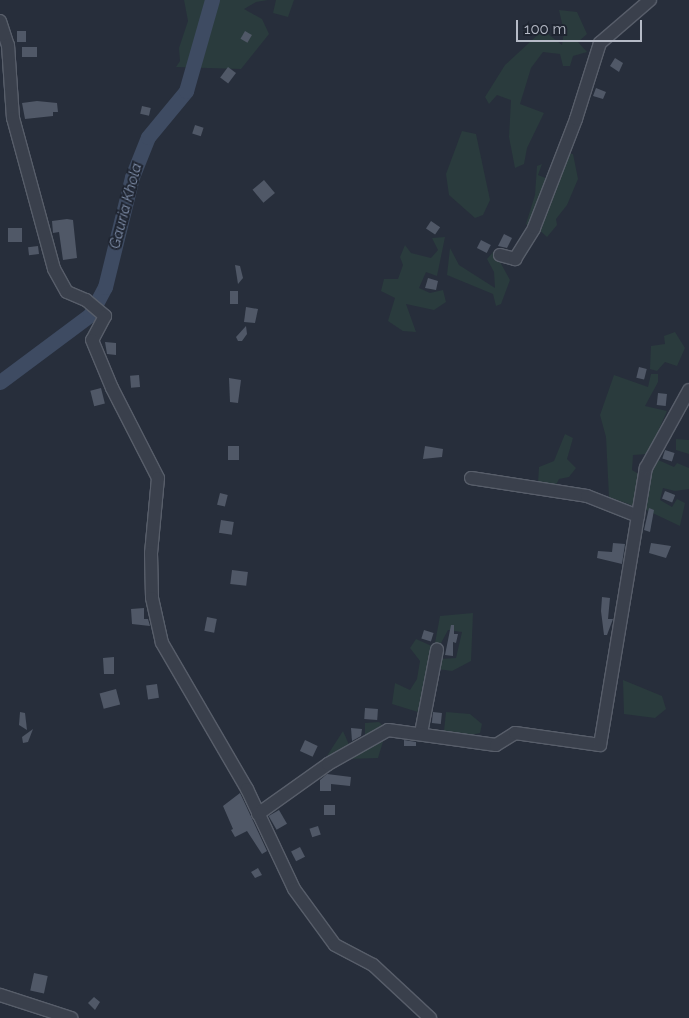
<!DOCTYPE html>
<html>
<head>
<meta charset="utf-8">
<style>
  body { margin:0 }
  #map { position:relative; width:689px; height:1018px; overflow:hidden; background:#272e3b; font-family:Raleway,sans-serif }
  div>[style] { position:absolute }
  .green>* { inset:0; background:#2a3b3d }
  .river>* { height:15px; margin:-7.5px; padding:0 7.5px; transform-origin:7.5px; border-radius:7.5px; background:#3e4b62 }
  .building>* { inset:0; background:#505867; transform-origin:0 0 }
  .roads { filter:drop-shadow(1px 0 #585e6a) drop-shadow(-1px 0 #585e6a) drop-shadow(0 1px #585e6a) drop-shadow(0 -1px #585e6a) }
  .minor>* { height:12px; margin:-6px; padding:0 6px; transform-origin:6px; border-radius:6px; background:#3a404c }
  span { translate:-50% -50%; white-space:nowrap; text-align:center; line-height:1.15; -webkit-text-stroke:4px #1f2531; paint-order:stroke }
  .water-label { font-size:15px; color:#8190ab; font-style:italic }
  .scale { position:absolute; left:516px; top:20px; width:126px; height:22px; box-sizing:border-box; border:2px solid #b6bbc7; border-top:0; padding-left:6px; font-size:15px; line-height:18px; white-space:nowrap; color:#b6bbc7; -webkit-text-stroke:4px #1f2531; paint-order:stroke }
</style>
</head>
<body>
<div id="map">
  <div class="green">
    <i style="clip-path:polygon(184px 0,268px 0,256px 2px,244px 9px,262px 19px,269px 34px,241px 69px,176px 67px,180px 61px,179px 48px,188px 21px)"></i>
    <i style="clip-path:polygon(276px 0,294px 0,288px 17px,273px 13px)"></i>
    <i style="clip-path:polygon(559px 10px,577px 12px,587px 34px,578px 42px,587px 52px,573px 56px,570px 66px,563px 66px,560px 54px,543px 52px,531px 68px,520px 104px,544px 113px,527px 148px,524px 164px,515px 168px,509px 137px,511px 100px,497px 95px,489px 104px,485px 97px,505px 65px,543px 30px,562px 45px,564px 32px)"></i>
    <i style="clip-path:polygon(462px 131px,476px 134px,490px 200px,483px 215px,475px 218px,449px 195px,446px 174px)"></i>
    <i style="clip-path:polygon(564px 153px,573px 154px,578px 179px,567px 205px,556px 219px,557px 225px,547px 237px,537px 228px)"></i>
    <i style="clip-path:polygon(542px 164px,538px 175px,548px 179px,532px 228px,526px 224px,535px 195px,537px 166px)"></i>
    <i style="clip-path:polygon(445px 237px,437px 276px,426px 272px,419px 288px,430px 293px,443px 290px,446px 302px,434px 310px,406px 304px,416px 332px,403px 331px,388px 321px,395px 298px,381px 291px,384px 279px,398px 279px,403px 265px,400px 257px,405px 245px,411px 253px,431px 258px,438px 250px,432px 238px)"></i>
    <i style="clip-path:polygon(450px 248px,459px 265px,495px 288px,494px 272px,487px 259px,494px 251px,510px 280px,501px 304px,496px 306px,493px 294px,447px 275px)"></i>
    <i style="clip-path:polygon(675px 332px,685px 348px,677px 366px,665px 362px,657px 371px,650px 369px,651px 346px,665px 344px,664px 336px)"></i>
    <i style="clip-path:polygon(651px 374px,658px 374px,658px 382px,645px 406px,667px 411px,648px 454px,633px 455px,632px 470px,640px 475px,634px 506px,609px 497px,606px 437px,600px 415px,614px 375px,648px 387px)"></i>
    <i style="clip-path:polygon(565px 434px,573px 438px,567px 459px,576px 468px,569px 477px,559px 479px,555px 487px,538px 483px,539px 467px,554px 461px)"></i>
    <i style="clip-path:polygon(676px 439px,689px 440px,689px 454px,676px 450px)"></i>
    <i style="clip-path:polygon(656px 459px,674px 467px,677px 463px,689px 468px,689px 489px,675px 491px,663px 488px,660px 500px,672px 507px,677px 499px,685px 503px,680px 526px,642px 508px,649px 468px)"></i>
    <i style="clip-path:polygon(473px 613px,471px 661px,452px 671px,438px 669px,440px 659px,456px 658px,462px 632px,448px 630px,440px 645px,435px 643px,440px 616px)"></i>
    <i style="clip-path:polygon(416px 639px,434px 647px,428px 688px,418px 712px,392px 704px,395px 683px,410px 690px,417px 679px,420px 661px,410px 648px)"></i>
    <i style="clip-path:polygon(623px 680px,662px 696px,666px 709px,655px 718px,624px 714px)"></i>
    <i style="clip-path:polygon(446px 712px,470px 714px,482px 724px,480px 733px,467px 736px,444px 731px)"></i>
    <i style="clip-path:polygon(379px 722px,384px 727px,365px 740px,365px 723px)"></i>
    <i style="clip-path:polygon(343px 731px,350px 747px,325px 759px)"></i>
    <i style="clip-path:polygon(385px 735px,378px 758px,346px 759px)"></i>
  </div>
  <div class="river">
    <i style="left:0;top:382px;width:112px;rotate:-36.7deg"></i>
    <i style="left:90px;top:315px;width:32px;rotate:-62deg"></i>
    <i style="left:105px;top:287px;width:113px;rotate:-76.2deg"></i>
    <i style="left:132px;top:177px;width:43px;rotate:-68.2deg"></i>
    <i style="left:148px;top:137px;width:60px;rotate:-50.4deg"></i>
    <i style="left:186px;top:91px;width:95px;rotate:-74.1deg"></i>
  </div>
  <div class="building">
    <i style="left:17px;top:31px;width:9px;height:11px"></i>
    <i style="left:245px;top:31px;width:8px;height:9px;rotate:30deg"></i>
    <i style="left:22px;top:47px;width:15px;height:10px"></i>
    <i style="clip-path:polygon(615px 58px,623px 63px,619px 72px,610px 66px)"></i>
    <i style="left:228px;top:67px;width:10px;height:13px;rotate:37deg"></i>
    <i style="clip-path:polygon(596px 88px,606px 92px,603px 99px,593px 96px)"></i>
    <i style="clip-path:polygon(37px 101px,57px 103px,58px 112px,53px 112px,53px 116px,25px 119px,22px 103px)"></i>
    <i style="left:142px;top:106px;width:9px;height:8px;rotate:13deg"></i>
    <i style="left:195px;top:125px;width:9px;height:9px;rotate:18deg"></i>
    <i style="left:264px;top:180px;width:17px;height:15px;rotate:50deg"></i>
    <i style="clip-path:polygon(67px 219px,73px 220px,77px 258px,63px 260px,59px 232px,53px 233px,52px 221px)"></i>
    <i style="left:431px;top:221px;width:11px;height:9px;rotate:34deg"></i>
    <i style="left:8px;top:228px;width:14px;height:14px"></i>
    <i style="clip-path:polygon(504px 234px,512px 238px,507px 248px,498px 246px)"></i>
    <i style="left:481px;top:240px;width:11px;height:9px;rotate:27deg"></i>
    <i style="left:38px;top:246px;width:8px;height:10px;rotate:83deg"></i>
    <i style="clip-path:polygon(235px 265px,240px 266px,243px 278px,238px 284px)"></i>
    <i style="clip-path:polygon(428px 278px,438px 281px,436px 290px,425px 288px)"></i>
    <i style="left:230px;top:291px;width:8px;height:13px"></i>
    <i style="clip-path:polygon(246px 307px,258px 309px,255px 323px,244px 322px)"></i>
    <i style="clip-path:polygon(246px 326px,247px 334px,242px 341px,238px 341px,236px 337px)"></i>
    <i style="clip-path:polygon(105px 342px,116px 343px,116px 355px,107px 354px)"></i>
    <i style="left:639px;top:367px;width:8px;height:11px;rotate:14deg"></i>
    <i style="left:139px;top:375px;width:12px;height:9px;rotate:85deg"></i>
    <i style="clip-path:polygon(229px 378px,241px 380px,238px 403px,230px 402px)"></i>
    <i style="left:101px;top:388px;width:16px;height:11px;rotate:76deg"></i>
    <i style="left:658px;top:393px;width:9px;height:12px;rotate:6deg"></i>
    <i style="left:228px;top:446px;width:11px;height:14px"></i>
    <i style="clip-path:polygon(425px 446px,443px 449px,442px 457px,423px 459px)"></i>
    <i style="left:665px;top:450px;width:10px;height:9px;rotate:17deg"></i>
    <i style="left:665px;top:491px;width:11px;height:8px;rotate:22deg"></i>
    <i style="left:220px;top:493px;width:8px;height:12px;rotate:14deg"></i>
    <i style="clip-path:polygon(649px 508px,654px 510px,650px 532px,644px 530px)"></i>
    <i style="left:221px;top:520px;width:13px;height:13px;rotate:9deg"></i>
    <i style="clip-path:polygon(613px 543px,625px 544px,622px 564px,597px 558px,598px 551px,612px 552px)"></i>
    <i style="clip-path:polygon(651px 543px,671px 546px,666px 558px,649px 553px)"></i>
    <i style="left:232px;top:570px;width:16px;height:14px;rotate:7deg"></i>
    <i style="clip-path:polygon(602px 597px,610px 598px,608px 619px,613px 619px,607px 635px,604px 635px,601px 611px)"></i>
    <i style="clip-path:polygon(144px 608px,144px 619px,148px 619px,150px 626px,132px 624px,131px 609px)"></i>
    <i style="left:207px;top:617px;width:10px;height:14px;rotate:11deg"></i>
    <i style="clip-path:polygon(451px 625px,454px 625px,454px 634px,458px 634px,456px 643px,453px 642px,453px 656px,445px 655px)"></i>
    <i style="left:424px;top:630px;width:10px;height:9px;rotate:17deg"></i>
    <i style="clip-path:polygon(114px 657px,114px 674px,104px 674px,103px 658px)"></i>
    <i style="left:157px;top:684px;width:14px;height:11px;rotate:82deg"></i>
    <i style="left:116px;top:689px;width:16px;height:17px;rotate:75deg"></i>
    <i style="left:365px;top:708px;width:13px;height:11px;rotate:4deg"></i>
    <i style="clip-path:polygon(20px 712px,25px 713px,27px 730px,19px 725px)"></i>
    <i style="left:433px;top:712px;width:9px;height:11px;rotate:6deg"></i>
    <i style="clip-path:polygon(351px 728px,362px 729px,361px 736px,352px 741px)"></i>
    <i style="clip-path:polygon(33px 729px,28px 742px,23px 743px,22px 737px)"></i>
    <i style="left:305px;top:740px;width:14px;height:12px;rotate:25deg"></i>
    <i style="clip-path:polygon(404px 740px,416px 742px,416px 746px,404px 746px)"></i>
    <i style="clip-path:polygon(327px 774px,351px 777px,350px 786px,331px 784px,331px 791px,320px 791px,320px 780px)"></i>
    <i style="clip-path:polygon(240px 793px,267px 851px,262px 854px,247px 831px,235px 837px,231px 830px,233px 829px,223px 806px)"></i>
    <i style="left:335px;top:805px;width:10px;height:11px;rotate:90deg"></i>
    <i style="left:279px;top:810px;width:16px;height:12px;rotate:60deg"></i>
    <i style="left:318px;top:826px;width:9px;height:9px;rotate:72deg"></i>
    <i style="left:300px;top:847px;width:11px;height:10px;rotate:63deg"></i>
    <i style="clip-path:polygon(258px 868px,262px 875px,255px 878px,251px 872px)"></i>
    <i style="left:34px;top:973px;width:14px;height:18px;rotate:12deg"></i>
    <i style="clip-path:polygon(94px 997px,100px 1002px,95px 1010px,88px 1003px)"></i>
  </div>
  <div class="roads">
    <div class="minor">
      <i style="left:0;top:21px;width:25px;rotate:72deg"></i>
      <i style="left:8px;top:45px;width:73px;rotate:86.1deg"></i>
      <i style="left:13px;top:118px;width:156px;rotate:74.8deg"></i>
      <i style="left:54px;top:269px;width:26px;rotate:61deg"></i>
      <i style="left:67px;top:292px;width:21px;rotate:23deg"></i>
      <i style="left:86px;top:300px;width:25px;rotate:40deg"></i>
      <i style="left:105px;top:316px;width:27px;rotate:118deg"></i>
      <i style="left:92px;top:340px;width:52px;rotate:67.4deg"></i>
      <i style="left:112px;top:388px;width:101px;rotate:62.9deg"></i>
      <i style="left:158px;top:478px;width:75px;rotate:95.3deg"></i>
      <i style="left:151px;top:553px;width:45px;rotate:88.7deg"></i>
      <i style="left:152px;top:598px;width:46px;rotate:77.5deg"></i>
      <i style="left:162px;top:643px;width:169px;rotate:59.8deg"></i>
      <i style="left:247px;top:789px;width:110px;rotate:64.8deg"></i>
      <i style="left:294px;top:889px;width:69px;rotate:53.8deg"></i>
      <i style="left:335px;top:945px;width:43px;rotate:27.8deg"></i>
      <i style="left:373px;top:965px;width:78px;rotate:42.9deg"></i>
      <i style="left:500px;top:255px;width:16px;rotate:15deg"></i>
      <i style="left:515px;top:259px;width:36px;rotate:-58deg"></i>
      <i style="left:534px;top:228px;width:117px;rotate:-68.9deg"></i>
      <i style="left:576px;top:119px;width:80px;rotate:-72.5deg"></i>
      <i style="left:600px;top:43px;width:66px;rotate:-40.7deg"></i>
      <i style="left:471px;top:478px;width:117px;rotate:8.8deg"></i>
      <i style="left:587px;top:496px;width:55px;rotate:21.4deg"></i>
      <i style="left:421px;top:733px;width:85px;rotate:-79.1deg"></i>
      <i style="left:258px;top:814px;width:86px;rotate:-35.5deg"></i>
      <i style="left:328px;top:764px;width:69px;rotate:-29.5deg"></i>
      <i style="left:388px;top:730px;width:109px;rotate:7.9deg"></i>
      <i style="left:496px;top:745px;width:22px;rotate:-32deg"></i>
      <i style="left:515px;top:733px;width:86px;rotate:8deg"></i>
      <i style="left:600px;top:745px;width:281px;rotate:-80.6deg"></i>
      <i style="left:646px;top:468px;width:89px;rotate:-61.1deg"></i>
      <i style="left:0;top:995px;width:75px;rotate:17.9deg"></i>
    </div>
  </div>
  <div class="water-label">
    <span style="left:126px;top:206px;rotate:-75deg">Gauria Khola</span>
  </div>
  <div class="scale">100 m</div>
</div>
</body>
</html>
